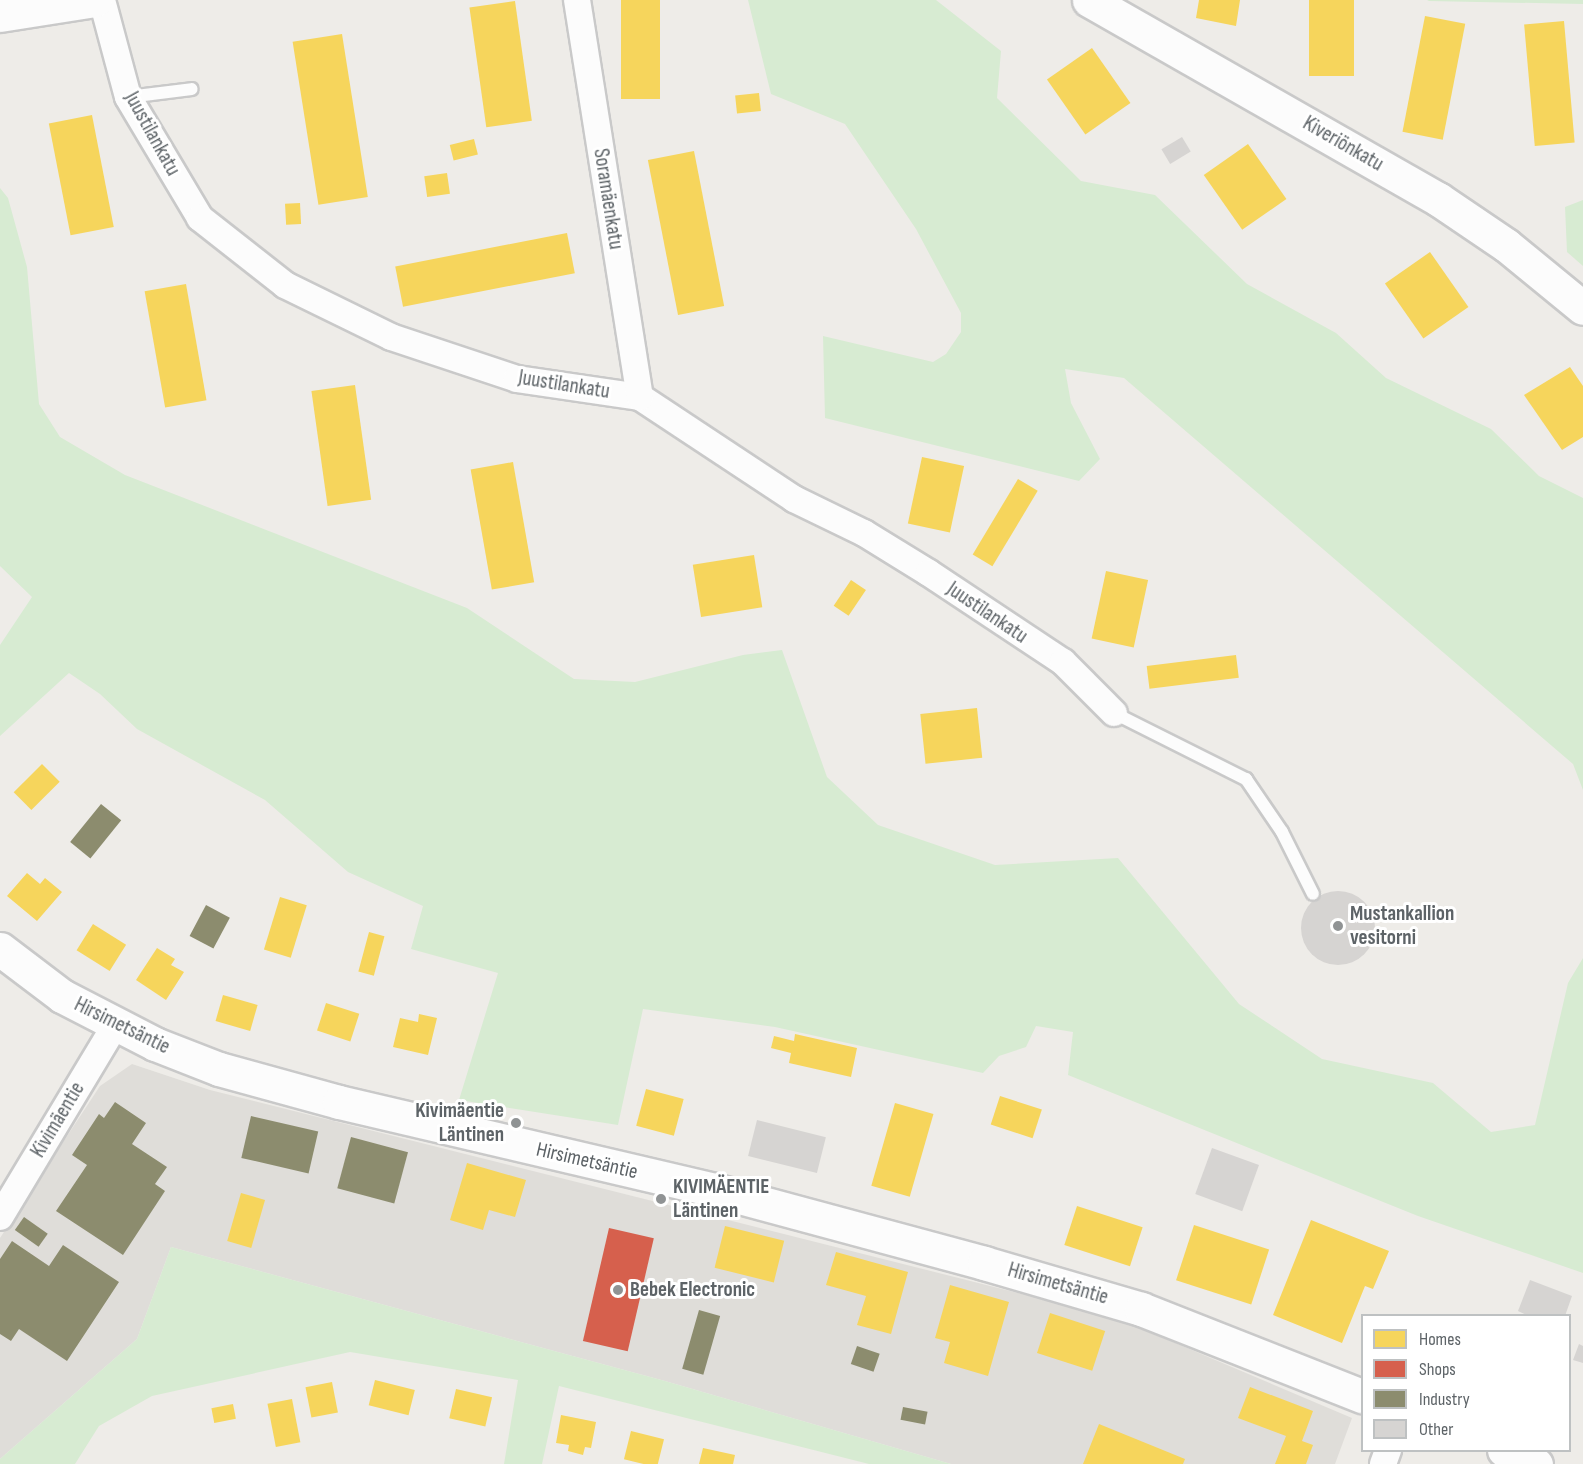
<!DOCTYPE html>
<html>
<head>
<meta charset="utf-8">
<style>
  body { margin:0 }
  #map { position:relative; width:1583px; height:1464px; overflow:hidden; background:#eeece8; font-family:"Sofia Sans Condensed",sans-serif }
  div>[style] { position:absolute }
  .industrial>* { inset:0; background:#dfddd9 }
  .green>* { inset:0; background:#d7ebd2 }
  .homes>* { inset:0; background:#f6d55c; transform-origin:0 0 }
  .shops>* { inset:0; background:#d6604d; transform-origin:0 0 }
  .industry>* { inset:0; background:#8c8c6e; transform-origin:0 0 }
  .building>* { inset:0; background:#d6d4d2; transform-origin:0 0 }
  .round { border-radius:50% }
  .roads { filter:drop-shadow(2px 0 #c9c9c9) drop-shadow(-2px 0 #c9c9c9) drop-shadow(0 2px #c9c9c9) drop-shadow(0 -2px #c9c9c9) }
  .lane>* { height:12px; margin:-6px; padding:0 6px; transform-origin:6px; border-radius:6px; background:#fcfcfc }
  .street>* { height:26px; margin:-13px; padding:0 13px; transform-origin:13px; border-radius:13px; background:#fcfcfc }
  .secondary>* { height:33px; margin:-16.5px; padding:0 16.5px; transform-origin:16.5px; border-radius:16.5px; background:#fcfcfc }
  .dots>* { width:16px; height:16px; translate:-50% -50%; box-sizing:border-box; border:3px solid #fff; border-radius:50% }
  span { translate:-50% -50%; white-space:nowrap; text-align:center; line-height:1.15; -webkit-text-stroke:6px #fff; paint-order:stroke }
  .street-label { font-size:21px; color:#5d6367 }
  .poi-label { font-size:21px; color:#5d6367; font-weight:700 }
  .left { translate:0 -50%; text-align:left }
  .right { translate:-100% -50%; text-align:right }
  .legend { position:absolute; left:1361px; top:1314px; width:210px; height:138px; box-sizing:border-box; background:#fff; border:2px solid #bec1c2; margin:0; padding:8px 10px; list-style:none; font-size:18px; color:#5d6367 }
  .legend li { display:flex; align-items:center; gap:12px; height:30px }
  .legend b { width:30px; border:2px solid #bec1c2 }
</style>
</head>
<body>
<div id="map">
  <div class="industrial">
    <i style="clip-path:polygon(132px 1064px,210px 1090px,1114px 1317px,1352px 1418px,1335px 1464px,951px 1464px,665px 1381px,171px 1247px,137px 1339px,0 1459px,0 1238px,100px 1086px)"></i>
  </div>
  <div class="green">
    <i style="clip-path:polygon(748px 0,936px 0,1001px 51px,997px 98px,1081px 181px,1155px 195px,1247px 284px,1336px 333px,1386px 378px,1491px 429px,1539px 476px,1583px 498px,1583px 790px,1573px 764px,1124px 378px,1065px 369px,1071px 403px,1100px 459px,1079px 481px,825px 418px,823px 336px,933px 362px,946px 354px,961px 332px,961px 313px,916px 229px,845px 124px,771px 94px)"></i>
    <i style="clip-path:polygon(1427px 0,1583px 0,1583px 4px,1429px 1px)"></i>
    <i style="clip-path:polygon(0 188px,8px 198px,27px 267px,39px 404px,60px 437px,125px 475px,467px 608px,574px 679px,635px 682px,743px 655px,782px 650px,827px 777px,878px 825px,995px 865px,1118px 858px,1239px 1004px,1322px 1059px,1433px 1083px,1491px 1132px,1535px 1125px,1568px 983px,1583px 958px,1583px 1273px,1418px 1216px,1068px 1075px,1073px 1032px,1036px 1026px,1026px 1047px,999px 1056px,983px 1073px,775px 1027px,643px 1009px,618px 1125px,459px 1100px,498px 973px,411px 949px,423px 906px,348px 872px,265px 800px,137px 729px,100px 694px,69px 673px,0 736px,0 645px,32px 597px,0 566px)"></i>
    <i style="clip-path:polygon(1583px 200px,1583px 266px,1567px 252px,1565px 207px)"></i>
    <i style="clip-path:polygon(171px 1247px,665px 1381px,951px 1464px,869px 1464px,559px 1386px,542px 1464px,504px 1464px,518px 1380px,350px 1352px,152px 1396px,99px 1426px,75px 1464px,0 1464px,0 1459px,137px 1339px)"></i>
  </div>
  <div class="homes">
    <i style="left:621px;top:0;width:39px;height:99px"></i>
    <i style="clip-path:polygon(1199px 0,1240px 0,1236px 26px,1196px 18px)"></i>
    <i style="left:1309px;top:0;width:45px;height:76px"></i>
    <i style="left:515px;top:1px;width:121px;height:46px;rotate:82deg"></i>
    <i style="left:1425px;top:16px;width:41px;height:118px;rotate:11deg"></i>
    <i style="left:1564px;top:21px;width:122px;height:40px;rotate:85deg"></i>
    <i style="left:342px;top:34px;width:165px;height:50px;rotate:81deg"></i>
    <i style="left:1092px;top:48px;width:67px;height:55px;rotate:55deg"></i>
    <i style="left:759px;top:93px;width:18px;height:24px;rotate:84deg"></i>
    <i style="left:92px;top:115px;width:114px;height:44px;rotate:79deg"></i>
    <i style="left:474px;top:139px;width:16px;height:25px;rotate:76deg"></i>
    <i style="left:1248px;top:144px;width:67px;height:54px;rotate:55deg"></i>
    <i style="left:694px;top:151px;width:158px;height:47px;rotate:79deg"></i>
    <i style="left:447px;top:173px;width:21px;height:23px;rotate:82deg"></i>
    <i style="left:300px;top:203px;width:21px;height:15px;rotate:87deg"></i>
    <i style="left:567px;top:233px;width:41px;height:175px;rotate:79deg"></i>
    <i style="left:1430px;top:252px;width:67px;height:55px;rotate:55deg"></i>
    <i style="left:186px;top:284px;width:118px;height:42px;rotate:80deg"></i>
    <i style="clip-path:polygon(1570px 367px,1583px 386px,1583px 437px,1562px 450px,1524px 395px)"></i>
    <i style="left:355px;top:385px;width:116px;height:44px;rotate:82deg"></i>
    <i style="left:922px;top:457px;width:43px;height:68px;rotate:12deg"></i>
    <i style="left:513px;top:462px;width:122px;height:43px;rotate:80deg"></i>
    <i style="left:1018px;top:479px;width:23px;height:88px;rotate:31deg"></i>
    <i style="left:754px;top:555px;width:53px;height:62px;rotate:81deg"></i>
    <i style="left:1106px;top:571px;width:43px;height:69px;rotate:12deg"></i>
    <i style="left:851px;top:580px;width:18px;height:31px;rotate:34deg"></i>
    <i style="left:1236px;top:655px;width:23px;height:90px;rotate:83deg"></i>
    <i style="left:977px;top:708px;width:50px;height:57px;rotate:84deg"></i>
    <i style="left:42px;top:764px;width:25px;height:40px;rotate:45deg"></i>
    <i style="clip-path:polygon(27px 873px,40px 884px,45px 878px,62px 892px,37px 921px,7px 896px)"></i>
    <i style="left:280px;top:897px;width:28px;height:55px;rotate:17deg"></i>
    <i style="left:93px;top:924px;width:39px;height:31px;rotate:32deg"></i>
    <i style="left:369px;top:932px;width:16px;height:41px;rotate:15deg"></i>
    <i style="clip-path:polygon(157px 948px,175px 959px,171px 965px,184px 972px,166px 1000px,136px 980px)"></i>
    <i style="left:223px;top:995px;width:36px;height:27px;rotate:16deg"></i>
    <i style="left:326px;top:1003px;width:35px;height:29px;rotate:18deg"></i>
    <i style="clip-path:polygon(419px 1014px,437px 1018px,428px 1055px,393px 1047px,400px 1018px,418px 1022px)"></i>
    <i style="clip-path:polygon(795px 1034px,857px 1048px,851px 1077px,789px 1063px,791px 1053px,771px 1048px,774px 1036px,794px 1041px)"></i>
    <i style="left:646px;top:1089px;width:39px;height:38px;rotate:15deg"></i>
    <i style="left:1000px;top:1096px;width:44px;height:30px;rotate:18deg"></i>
    <i style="left:895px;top:1103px;width:40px;height:86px;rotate:16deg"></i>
    <i style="clip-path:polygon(467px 1163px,526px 1180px,515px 1217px,489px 1210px,483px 1230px,450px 1220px)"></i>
    <i style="left:241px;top:1193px;width:25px;height:50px;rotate:16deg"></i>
    <i style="left:1077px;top:1206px;width:69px;height:41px;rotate:18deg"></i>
    <i style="clip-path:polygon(1311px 1220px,1389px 1251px,1373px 1289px,1365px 1286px,1342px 1343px,1273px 1315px)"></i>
    <i style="left:1194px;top:1225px;width:79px;height:58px;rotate:18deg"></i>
    <i style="left:725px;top:1226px;width:61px;height:43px;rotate:14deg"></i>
    <i style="clip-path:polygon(836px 1252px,908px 1272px,891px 1334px,857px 1325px,866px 1296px,826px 1285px)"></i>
    <i style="clip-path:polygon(950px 1285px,1009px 1302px,988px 1376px,944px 1363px,950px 1342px,935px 1338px)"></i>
    <i style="left:1050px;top:1313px;width:58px;height:42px;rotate:18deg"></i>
    <i style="left:375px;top:1380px;width:41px;height:26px;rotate:14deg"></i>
    <i style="left:332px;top:1382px;width:31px;height:27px;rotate:79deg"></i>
    <i style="clip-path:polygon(1250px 1387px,1313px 1411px,1302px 1441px,1313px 1445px,1306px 1464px,1275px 1464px,1286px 1436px,1238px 1418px)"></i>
    <i style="left:456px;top:1389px;width:37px;height:30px;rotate:13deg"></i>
    <i style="left:292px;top:1399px;width:44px;height:25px;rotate:79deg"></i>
    <i style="left:233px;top:1404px;width:15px;height:22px;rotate:79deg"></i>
    <i style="clip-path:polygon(561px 1415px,596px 1422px,591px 1448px,585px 1447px,583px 1455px,568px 1451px,569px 1445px,556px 1443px)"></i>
    <i style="clip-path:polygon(1099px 1424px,1185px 1459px,1183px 1464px,1083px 1464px)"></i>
    <i style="left:631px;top:1431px;width:34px;height:29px;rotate:14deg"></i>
    <i style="clip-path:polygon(703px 1448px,735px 1455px,733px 1464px,699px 1464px)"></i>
  </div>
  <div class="shops">
    <i style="left:609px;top:1228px;width:46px;height:116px;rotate:13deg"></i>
  </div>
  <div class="industry">
    <i style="left:101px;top:804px;width:26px;height:49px;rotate:39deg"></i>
    <i style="left:206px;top:905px;width:27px;height:35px;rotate:28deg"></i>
    <i style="clip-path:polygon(115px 1102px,146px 1123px,132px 1144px,167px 1167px,155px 1184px,165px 1191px,123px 1255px,56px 1211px,87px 1165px,72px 1155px,99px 1114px,104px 1118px)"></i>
    <i style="left:251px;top:1116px;width:69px;height:43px;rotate:13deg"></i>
    <i style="left:351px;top:1137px;width:59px;height:53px;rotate:15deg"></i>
    <i style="left:24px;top:1217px;width:29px;height:16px;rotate:35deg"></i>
    <i style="clip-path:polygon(12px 1241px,49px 1266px,63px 1245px,119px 1282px,67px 1361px,19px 1329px,11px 1341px,0 1334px,0 1259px)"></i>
    <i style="left:699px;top:1310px;width:22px;height:61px;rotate:16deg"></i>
    <i style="left:857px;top:1346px;width:24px;height:19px;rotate:19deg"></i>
    <i style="left:903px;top:1407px;width:25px;height:13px;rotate:11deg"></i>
  </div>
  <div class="building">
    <i style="left:1182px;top:137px;width:17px;height:24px;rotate:59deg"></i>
    <i class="round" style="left:1301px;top:891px;width:74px;height:74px"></i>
    <i style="left:757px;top:1120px;width:71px;height:37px;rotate:14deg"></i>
    <i style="left:1212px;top:1148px;width:50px;height:49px;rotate:20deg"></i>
    <i style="clip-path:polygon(1530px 1280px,1572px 1296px,1565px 1316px,1529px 1316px,1518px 1311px)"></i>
    <i style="clip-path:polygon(1579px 1344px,1583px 1346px,1583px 1363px,1573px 1360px)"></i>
  </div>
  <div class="roads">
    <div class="lane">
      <i style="left:128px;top:97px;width:64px;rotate:-7.1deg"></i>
      <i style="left:1114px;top:713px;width:148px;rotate:26.6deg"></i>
      <i style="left:1246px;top:779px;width:64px;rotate:55.8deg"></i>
      <i style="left:1282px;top:832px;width:69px;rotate:63.4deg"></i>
    </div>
    <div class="street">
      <i style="left:102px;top:0;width:100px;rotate:75deg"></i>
      <i style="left:128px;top:97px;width:141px;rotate:59.2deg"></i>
      <i style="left:200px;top:218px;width:108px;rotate:38.2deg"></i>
      <i style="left:285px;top:285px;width:118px;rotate:26.1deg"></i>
      <i style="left:391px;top:337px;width:133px;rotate:18.4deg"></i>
      <i style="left:517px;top:379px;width:124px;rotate:8.3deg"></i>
      <i style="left:640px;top:397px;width:185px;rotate:33.5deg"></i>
      <i style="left:794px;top:499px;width:78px;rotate:25.9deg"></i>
      <i style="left:864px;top:533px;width:76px;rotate:31.6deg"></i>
      <i style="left:929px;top:573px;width:161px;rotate:33.6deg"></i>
      <i style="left:1063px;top:662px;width:72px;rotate:45deg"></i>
      <i style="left:577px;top:0;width:402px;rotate:81deg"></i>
      <i style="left:0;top:1217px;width:225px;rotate:-59deg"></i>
      <i style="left:1383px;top:1464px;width:15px;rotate:-70deg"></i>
    </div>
    <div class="secondary">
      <i style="left:1089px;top:0;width:402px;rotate:29.7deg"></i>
      <i style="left:1438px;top:199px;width:82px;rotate:34.1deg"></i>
      <i style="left:1506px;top:245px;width:99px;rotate:39.3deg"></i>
      <i style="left:0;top:15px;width:96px;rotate:-9deg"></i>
      <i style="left:0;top:949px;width:78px;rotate:37.2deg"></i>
      <i style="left:62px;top:996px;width:105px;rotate:27.3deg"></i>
      <i style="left:155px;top:1044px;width:69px;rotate:21.3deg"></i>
      <i style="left:219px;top:1069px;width:124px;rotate:15.4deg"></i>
      <i style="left:339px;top:1102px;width:385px;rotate:13.2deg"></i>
      <i style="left:714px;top:1190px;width:280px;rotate:15.1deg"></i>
      <i style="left:984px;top:1263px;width:164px;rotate:16.3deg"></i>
      <i style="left:1141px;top:1309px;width:238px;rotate:21.5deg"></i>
      <i style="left:1504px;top:1450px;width:35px;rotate:24deg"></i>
    </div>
  </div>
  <div class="dots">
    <i style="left:1338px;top:926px;background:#909394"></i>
    <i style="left:516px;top:1123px;background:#909394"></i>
    <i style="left:661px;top:1199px;background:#909394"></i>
    <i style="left:618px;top:1290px;background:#909394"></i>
  </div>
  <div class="street-label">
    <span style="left:152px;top:134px;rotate:61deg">Juustilankatu</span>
    <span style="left:1343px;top:144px;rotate:30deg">Kiveriönkatu</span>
    <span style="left:608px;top:199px;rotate:81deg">Soramäenkatu</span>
    <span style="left:564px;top:385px;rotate:9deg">Juustilankatu</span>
    <span style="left:987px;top:613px;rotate:34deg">Juustilankatu</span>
    <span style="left:122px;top:1026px;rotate:26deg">Hirsimetsäntie</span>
    <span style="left:58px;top:1120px;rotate:-59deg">Kivimäentie</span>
    <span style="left:587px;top:1161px;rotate:13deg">Hirsimetsäntie</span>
    <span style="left:1058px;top:1284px;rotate:16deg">Hirsimetsäntie</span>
  </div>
  <div class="poi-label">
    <span class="left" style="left:1350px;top:926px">Mustankallion<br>vesitorni</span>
    <span class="right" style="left:504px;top:1123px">Kivimäentie<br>Läntinen</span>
    <span class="left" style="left:673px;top:1199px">KIVIMÄENTIE<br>Läntinen</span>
    <span class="left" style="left:630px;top:1290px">Bebek Electronic</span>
  </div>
  <ul class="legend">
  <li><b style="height:16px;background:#f6d55c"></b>Homes</li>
  <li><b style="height:16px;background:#d6604d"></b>Shops</li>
  <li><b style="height:16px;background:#8c8c6e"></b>Industry</li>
  <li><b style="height:16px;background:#d6d4d2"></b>Other</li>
  </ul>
</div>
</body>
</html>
